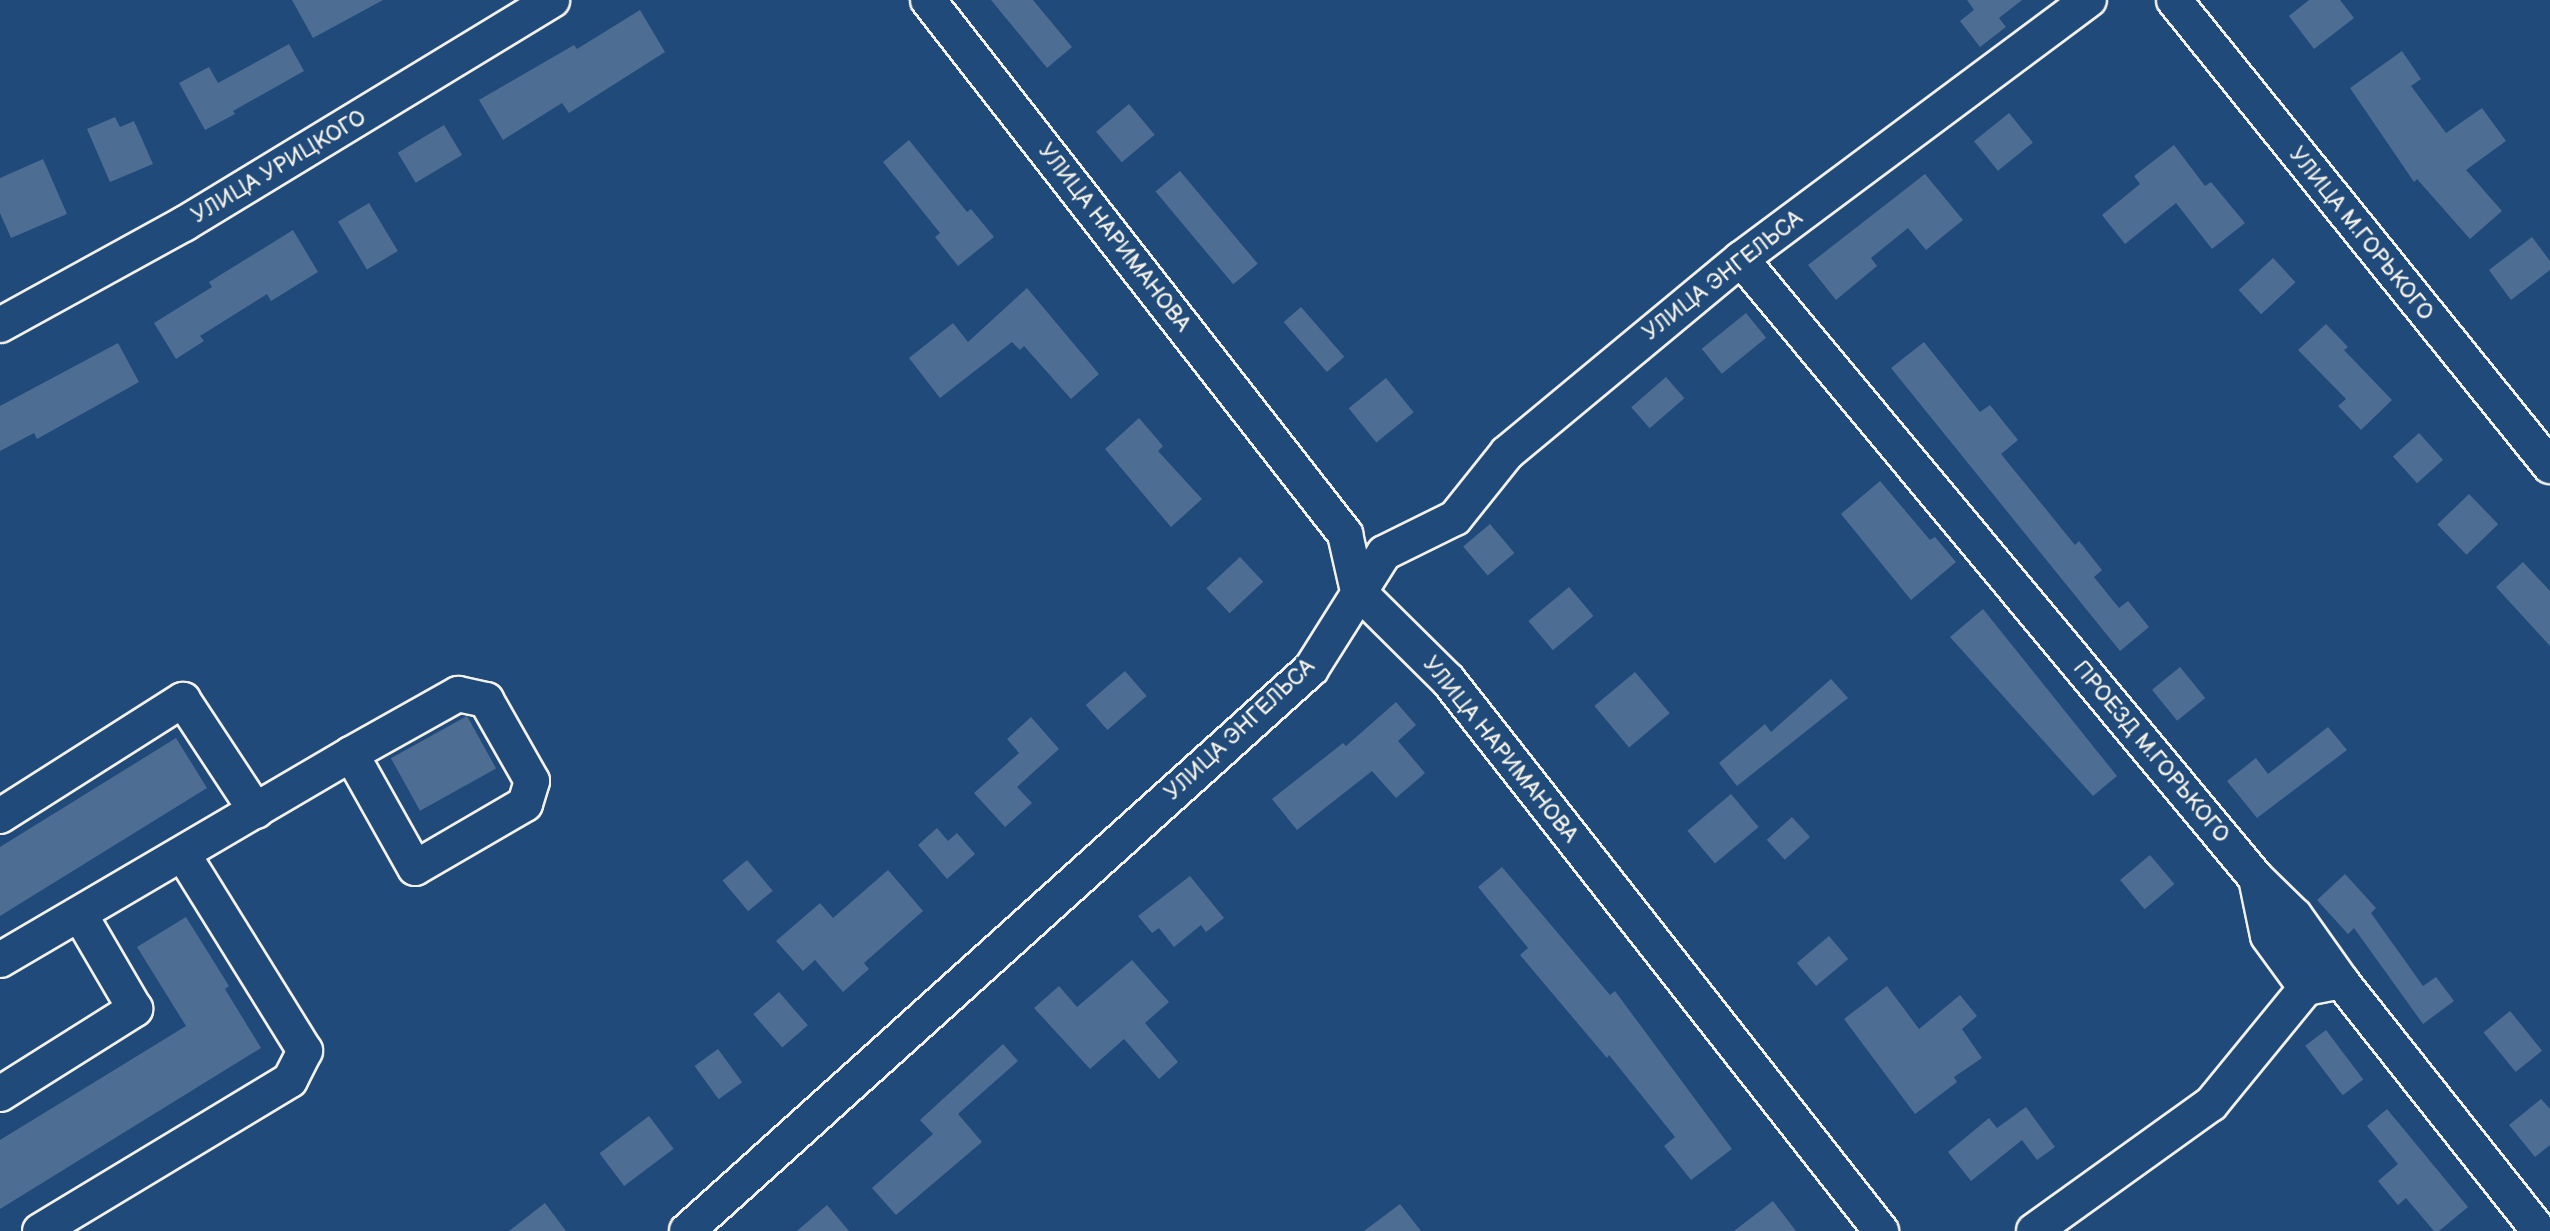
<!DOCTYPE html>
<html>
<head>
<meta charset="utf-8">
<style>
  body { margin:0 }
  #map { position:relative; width:2550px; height:1231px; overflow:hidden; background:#1f4a7a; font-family:"Balsamiq Sans",sans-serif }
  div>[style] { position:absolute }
  .building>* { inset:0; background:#4d6e92; transform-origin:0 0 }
  .roads { filter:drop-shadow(2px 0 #f4f1e8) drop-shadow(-2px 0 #f4f1e8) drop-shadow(0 2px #f4f1e8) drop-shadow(0 -2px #f4f1e8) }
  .minor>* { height:34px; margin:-17px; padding:0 17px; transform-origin:17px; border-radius:17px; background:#1f4a7a }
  span { translate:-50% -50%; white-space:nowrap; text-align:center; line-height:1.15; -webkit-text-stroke:7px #1f4a7a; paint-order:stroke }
  .street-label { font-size:22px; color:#f4f1e8 }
</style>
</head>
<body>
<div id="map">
  <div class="building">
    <i style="clip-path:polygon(292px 0,383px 0,313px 38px)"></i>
    <i style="clip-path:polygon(991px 0,1033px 0,1072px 47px,1047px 68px)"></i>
    <i style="clip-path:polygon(1967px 0,2022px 0,1999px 18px,2006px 27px,1980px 47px,1960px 21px,1974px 10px)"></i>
    <i style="clip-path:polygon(2309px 0,2340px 0,2354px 18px,2314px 49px,2289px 16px)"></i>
    <i style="clip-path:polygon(640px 10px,665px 52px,569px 113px,562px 103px,503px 140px,479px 100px,574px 45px,577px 49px)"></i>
    <i style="clip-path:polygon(289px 44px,304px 71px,233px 111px,235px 114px,205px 130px,179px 83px,209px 67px,218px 83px)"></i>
    <i style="clip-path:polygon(2402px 51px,2421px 79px,2411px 86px,2446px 133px,2482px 108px,2506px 141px,2466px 170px,2502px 211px,2470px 239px,2417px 179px,2414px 182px,2350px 88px)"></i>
    <i style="left:1129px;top:104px;width:40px;height:43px;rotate:50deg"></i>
    <i style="left:2009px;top:113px;width:38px;height:45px;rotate:51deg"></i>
    <i style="clip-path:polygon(115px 117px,120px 127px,134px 121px,153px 164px,110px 182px,87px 129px)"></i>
    <i style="left:444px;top:125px;width:35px;height:54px;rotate:59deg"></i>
    <i style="clip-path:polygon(909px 140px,967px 212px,971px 209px,994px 237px,958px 266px,935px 237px,940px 233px,883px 162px)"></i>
    <i style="clip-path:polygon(2174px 145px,2205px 186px,2211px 182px,2245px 223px,2212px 249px,2176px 203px,2125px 244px,2102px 215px,2140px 184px,2134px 176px)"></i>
    <i style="clip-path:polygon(43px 159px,67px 214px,11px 238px,0 213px,0 178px)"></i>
    <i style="left:1180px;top:171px;width:121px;height:32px;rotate:50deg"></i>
    <i style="clip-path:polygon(1925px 174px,1963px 220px,1926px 250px,1908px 228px,1871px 258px,1877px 266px,1836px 300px,1808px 265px)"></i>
    <i style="left:369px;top:203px;width:56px;height:36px;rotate:59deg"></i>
    <i style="clip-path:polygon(293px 230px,318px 272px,271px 301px,267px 294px,200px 336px,204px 341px,176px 359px,154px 323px,212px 287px,209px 282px)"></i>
    <i style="clip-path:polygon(2532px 237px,2550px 261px,2550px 270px,2511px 300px,2489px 270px)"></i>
    <i style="left:2273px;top:258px;width:33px;height:47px;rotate:47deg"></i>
    <i style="clip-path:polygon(1027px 288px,1099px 374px,1071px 399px,1024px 346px,1020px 350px,1012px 342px,940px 398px,909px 358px,953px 323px,968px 342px)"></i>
    <i style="left:1301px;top:307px;width:66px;height:23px;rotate:49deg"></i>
    <i style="left:1746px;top:313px;width:32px;height:57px;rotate:51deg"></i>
    <i style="clip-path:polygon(2326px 324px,2348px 347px,2344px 350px,2392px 400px,2361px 430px,2338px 406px,2346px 399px,2298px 350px)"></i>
    <i style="clip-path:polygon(1924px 342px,1980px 412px,1990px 405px,2018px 440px,2001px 454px,2075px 545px,2079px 541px,2102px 570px,2094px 577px,2119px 608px,2128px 601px,2149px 627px,2120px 651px,1891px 368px)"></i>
    <i style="clip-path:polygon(118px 343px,139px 382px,37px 439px,34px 433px,0 451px,0 406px)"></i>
    <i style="left:1666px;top:377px;width:28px;height:46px;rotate:49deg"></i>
    <i style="left:1386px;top:378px;width:44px;height:48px;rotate:51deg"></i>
    <i style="clip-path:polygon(1139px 418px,1163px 446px,1158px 451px,1202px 499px,1171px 527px,1105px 449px)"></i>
    <i style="left:2419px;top:433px;width:36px;height:35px;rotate:48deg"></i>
    <i style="clip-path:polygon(1880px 481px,1930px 540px,1935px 537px,1956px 562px,1911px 600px,1841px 514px)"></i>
    <i style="left:2469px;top:494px;width:42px;height:44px;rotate:46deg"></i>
    <i style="left:1490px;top:524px;width:38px;height:35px;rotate:50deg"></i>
    <i style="left:1240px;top:557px;width:34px;height:46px;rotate:47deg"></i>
    <i style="clip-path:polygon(2523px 562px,2550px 591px,2550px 646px,2496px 587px)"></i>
    <i style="left:1569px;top:587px;width:38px;height:53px;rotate:50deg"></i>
    <i style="clip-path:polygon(1983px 609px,2117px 776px,2093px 796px,1950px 637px)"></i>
    <i style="left:2180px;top:667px;width:40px;height:36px;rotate:51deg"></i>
    <i style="left:1125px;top:671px;width:33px;height:52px;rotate:49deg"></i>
    <i style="left:1635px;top:672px;width:54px;height:53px;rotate:50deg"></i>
    <i style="clip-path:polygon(1831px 679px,1848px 698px,1737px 786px,1719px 763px,1765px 724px,1771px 732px)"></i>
    <i style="clip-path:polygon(1396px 702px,1416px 725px,1398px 741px,1425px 773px,1396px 798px,1372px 771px,1297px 830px,1272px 799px,1343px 743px,1346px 746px)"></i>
    <i style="left:467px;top:716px;width:60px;height:87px;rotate:61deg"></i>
    <i style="clip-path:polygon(1031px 717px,1059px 749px,1017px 787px,1032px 803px,1005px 827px,974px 793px,1019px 753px,1007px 739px)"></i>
    <i style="clip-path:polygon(2328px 727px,2347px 750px,2257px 818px,2227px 781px,2256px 758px,2268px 774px)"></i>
    <i style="clip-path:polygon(176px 738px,207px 788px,0 916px,0 847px)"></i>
    <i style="left:1731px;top:794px;width:43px;height:57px;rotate:50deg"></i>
    <i style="left:1792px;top:817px;width:27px;height:34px;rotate:48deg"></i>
    <i style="clip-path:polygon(937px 828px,948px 841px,957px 833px,975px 854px,947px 879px,918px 845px)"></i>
    <i style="left:2150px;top:855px;width:38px;height:39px;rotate:50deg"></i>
    <i style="left:747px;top:860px;width:40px;height:32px;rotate:50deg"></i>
    <i style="clip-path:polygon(1502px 867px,1610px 995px,1615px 991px,1732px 1149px,1691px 1180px,1664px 1146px,1675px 1137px,1609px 1055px,1607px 1058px,1520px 955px,1528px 948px,1478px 887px)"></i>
    <i style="clip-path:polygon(888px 870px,923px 911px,864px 963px,869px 969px,843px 992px,815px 960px,803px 971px,776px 941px,820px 903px,833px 918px)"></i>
    <i style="clip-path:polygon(2345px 874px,2376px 908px,2371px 913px,2423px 986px,2436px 977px,2454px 1001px,2423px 1024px,2354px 928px,2348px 934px,2317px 900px)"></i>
    <i style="clip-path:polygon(1190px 876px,1224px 918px,1206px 932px,1201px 925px,1174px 947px,1159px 928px,1152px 933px,1138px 916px)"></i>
    <i style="clip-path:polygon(186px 917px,229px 986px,225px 989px,261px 1048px,0 1209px,0 1140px,186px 1026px,137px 947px)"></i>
    <i style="left:1829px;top:936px;width:30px;height:42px;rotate:50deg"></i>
    <i style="clip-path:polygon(1132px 960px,1169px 1002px,1145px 1023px,1178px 1062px,1159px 1079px,1124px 1039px,1090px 1069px,1034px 1008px,1059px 986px,1077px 1007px)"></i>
    <i style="clip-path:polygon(1887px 986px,1919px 1029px,1960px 995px,1977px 1016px,1962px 1029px,1982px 1058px,1954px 1077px,1957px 1082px,1915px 1114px,1844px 1019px)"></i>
    <i style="left:779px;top:992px;width:44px;height:34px;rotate:49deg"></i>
    <i style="left:2510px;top:1011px;width:51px;height:34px;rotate:51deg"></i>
    <i style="left:2326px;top:1030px;width:62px;height:26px;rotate:53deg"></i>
    <i style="clip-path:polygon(1003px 1044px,1018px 1061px,958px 1114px,982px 1142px,896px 1215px,872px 1188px,933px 1134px,920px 1120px)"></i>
    <i style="left:718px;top:1049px;width:41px;height:29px;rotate:54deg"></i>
    <i style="clip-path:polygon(2541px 1099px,2550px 1109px,2550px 1145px,2535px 1157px,2509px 1125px)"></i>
    <i style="clip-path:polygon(2026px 1107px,2055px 1147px,2037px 1160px,2022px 1140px,1971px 1181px,1948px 1152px,1989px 1118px,1997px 1128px)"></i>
    <i style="clip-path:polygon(2387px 1109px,2468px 1207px,2439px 1231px,2434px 1231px,2406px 1198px,2398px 1205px,2378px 1181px,2398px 1164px,2367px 1126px)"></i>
    <i style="left:649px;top:1116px;width:41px;height:62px;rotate:53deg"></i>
    <i style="clip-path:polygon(1773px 1201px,1796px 1231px,1734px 1231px)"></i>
    <i style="clip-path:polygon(545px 1203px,566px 1231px,509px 1231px)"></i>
    <i style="clip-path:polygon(1400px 1204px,1421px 1231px,1364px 1231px)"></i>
    <i style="clip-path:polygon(827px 1205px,849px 1231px,797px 1231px)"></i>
  </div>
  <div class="roads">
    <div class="minor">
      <i style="left:928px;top:0;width:678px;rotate:52.01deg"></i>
      <i style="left:1345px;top:534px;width:58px;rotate:77.2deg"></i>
      <i style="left:1358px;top:591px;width:127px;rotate:44.7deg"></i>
      <i style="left:1448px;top:680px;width:701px;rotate:51.84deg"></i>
      <i style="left:2174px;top:0;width:599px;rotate:51.1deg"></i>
      <i style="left:1741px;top:259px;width:805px;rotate:50.24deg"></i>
      <i style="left:2256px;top:878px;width:59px;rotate:78.3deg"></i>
      <i style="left:2268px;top:936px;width:64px;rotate:53.8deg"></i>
      <i style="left:2306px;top:988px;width:36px;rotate:-11deg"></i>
      <i style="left:2341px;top:981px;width:319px;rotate:51.6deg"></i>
      <i style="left:0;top:325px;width:210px;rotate:-28.8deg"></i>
      <i style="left:184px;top:224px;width:431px;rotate:-31.3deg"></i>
      <i style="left:0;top:816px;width:217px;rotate:-32.4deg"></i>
      <i style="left:183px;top:700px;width:133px;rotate:56.7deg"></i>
      <i style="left:2256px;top:878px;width:54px;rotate:44.3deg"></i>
      <i style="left:2295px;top:916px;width:80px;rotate:54.7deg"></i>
      <i style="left:0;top:960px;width:407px;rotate:-30.4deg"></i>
      <i style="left:351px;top:754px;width:123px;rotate:-29.3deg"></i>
      <i style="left:458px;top:694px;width:29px;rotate:12deg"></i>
      <i style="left:486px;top:700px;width:93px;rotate:60.4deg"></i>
      <i style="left:532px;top:781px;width:24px;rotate:107deg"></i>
      <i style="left:525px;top:804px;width:127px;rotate:149.8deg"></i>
      <i style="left:415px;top:868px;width:131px;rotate:-119.3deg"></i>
      <i style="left:0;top:1094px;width:160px;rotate:-32.2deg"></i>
      <i style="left:135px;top:1009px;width:109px;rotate:-120.3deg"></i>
      <i style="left:40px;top:1231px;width:292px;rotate:-31.1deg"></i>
      <i style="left:290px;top:1080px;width:33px;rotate:-63deg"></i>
      <i style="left:305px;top:1051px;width:232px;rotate:-121.8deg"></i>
      <i style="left:687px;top:1231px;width:840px;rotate:-42.01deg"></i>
      <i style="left:1311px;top:669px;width:137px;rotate:-57.8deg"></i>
      <i style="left:1384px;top:553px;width:79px;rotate:-26.2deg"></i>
      <i style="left:1455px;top:518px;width:83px;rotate:-51.3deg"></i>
      <i style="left:1507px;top:453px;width:304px;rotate:-39.7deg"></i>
      <i style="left:1741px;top:259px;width:434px;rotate:-36.7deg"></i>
      <i style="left:2034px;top:1231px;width:218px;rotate:-35.7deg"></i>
      <i style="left:2211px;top:1104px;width:150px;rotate:-50.7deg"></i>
    </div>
  </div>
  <div class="street-label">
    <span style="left:279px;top:167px;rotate:-31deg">УЛИЦА УРИЦКОГО</span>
    <span style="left:2361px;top:234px;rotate:51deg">УЛИЦА М.ГОРЬКОГО</span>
    <span style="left:1114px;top:238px;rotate:52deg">УЛИЦА НАРИМАНОВА</span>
    <span style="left:1723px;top:276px;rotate:-38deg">УЛИЦА ЭНГЕЛЬСА</span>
    <span style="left:1240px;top:730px;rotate:-43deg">УЛИЦА ЭНГЕЛЬСА</span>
    <span style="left:1500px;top:750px;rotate:51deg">УЛИЦА НАРИМАНОВА</span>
    <span style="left:2151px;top:752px;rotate:50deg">ПРОЕЗД М.ГОРЬКОГО</span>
  </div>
</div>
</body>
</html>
